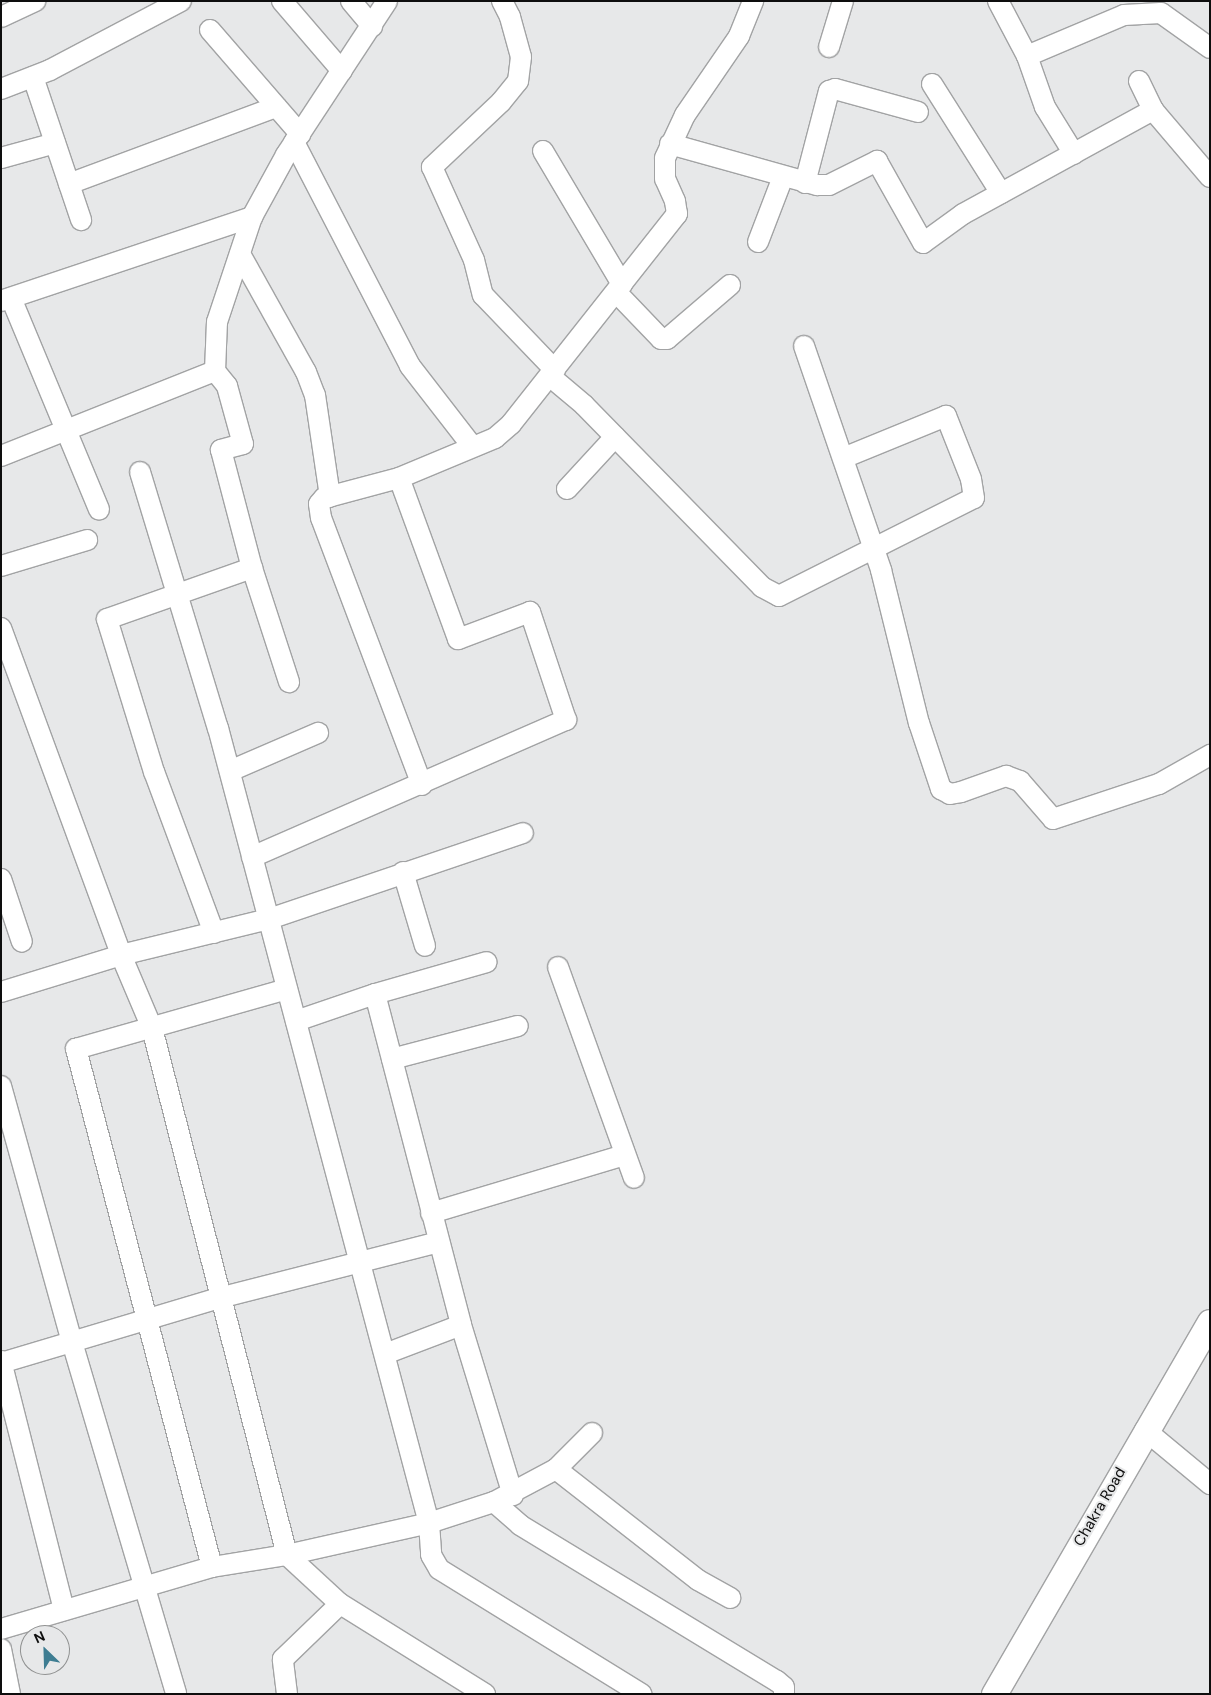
<!DOCTYPE html>
<html>
<head>
<meta charset="utf-8">
<style>
  body { margin:0 }
  #map { position:relative; width:1211px; height:1695px; overflow:hidden; background:#e7e8e9; font-family:"DM Sans",sans-serif }
  div>[style] { position:absolute }
  .roads { filter:drop-shadow(1px 0 #a2a3a4) drop-shadow(-1px 0 #a2a3a4) drop-shadow(0 1px #a2a3a4) drop-shadow(0 -1px #a2a3a4) }
  .minor>* { height:20px; margin:-10px; padding:0 10px; transform-origin:10px; border-radius:10px; background:#fff }
  .major>* { height:25px; margin:-12.5px; padding:0 12.5px; transform-origin:12.5px; border-radius:12.5px; background:#fff }
  span { translate:-50% -50%; white-space:nowrap; text-align:center; line-height:1.15; -webkit-text-stroke:4px #e7e8e9; paint-order:stroke }
  .street-label { font-size:15px; color:#0e0e0e }
  .frame { position:absolute; inset:0; border:2px solid #0e0e0e; pointer-events:none }
  .north { position:absolute; left:20px; top:1625px; width:50px; height:50px; box-sizing:border-box; background:#e7e8e9; border:1px solid #909191; border-radius:50%; rotate:336deg; font-size:14px; font-weight:700; line-height:20px; text-align:center; color:#0e0e0e }
  .north::after { content:''; display:block; margin:auto; width:18px; height:22px; background:#3e7d92; clip-path:polygon(50% 0,100% 100%,50% 72%,0 100%) }
</style>
</head>
<body>
<div id="map">
  <div class="roads">
    <div class="minor">
      <i style="left:282px;top:1px;width:92px;rotate:49.4deg"></i>
      <i style="left:351px;top:1px;width:33px;rotate:50deg"></i>
      <i style="left:502px;top:1px;width:18px;rotate:63deg"></i>
      <i style="left:510px;top:17px;width:41px;rotate:74.6deg"></i>
      <i style="left:521px;top:57px;width:24px;rotate:97deg"></i>
      <i style="left:518px;top:81px;width:27px;rotate:129deg"></i>
      <i style="left:501px;top:102px;width:95px;rotate:136.7deg"></i>
      <i style="left:432px;top:167px;width:102px;rotate:65.7deg"></i>
      <i style="left:474px;top:260px;width:36px;rotate:76deg"></i>
      <i style="left:483px;top:295px;width:104px;rotate:46.2deg"></i>
      <i style="left:998px;top:1px;width:62px;rotate:62.2deg"></i>
      <i style="left:1027px;top:56px;width:54px;rotate:70.6deg"></i>
      <i style="left:1045px;top:107px;width:55px;rotate:58.3deg"></i>
      <i style="left:1px;top:17px;width:38px;rotate:-25deg"></i>
      <i style="left:210px;top:30px;width:138px;rotate:49.1deg"></i>
      <i style="left:829px;top:47px;width:48px;rotate:-73.1deg"></i>
      <i style="left:1027px;top:56px;width:105px;rotate:-22.9deg"></i>
      <i style="left:1124px;top:15px;width:37px;rotate:-3deg"></i>
      <i style="left:1161px;top:13px;width:60px;rotate:35.5deg"></i>
      <i style="left:33px;top:77px;width:151px;rotate:71.4deg"></i>
      <i style="left:1139px;top:81px;width:32px;rotate:64deg"></i>
      <i style="left:1153px;top:110px;width:88px;rotate:49.6deg"></i>
      <i style="left:932px;top:84px;width:129px;rotate:57.7deg"></i>
      <i style="left:1px;top:89px;width:53px;rotate:-21.2deg"></i>
      <i style="left:50px;top:70px;width:148px;rotate:-27.8deg"></i>
      <i style="left:294px;top:142px;width:252px;rotate:62.6deg"></i>
      <i style="left:410px;top:366px;width:101px;rotate:52.2deg"></i>
      <i style="left:670px;top:144px;width:153px;rotate:15.6deg"></i>
      <i style="left:817px;top:185px;width:12px"></i>
      <i style="left:829px;top:185px;width:54px;rotate:-26.6deg"></i>
      <i style="left:877px;top:161px;width:94px;rotate:60.7deg"></i>
      <i style="left:923px;top:243px;width:49px;rotate:-35.9deg"></i>
      <i style="left:963px;top:214px;width:217px;rotate:-28.7deg"></i>
      <i style="left:543px;top:151px;width:155px;rotate:59.3deg"></i>
      <i style="left:1px;top:158px;width:56px;rotate:-15.5deg"></i>
      <i style="left:805px;top:183px;width:95px;rotate:-75.4deg"></i>
      <i style="left:829px;top:91px;width:6px;rotate:-18deg"></i>
      <i style="left:835px;top:89px;width:86px;rotate:15.5deg"></i>
      <i style="left:69px;top:184px;width:221px;rotate:-20.4deg"></i>
      <i style="left:758px;top:242px;width:70px;rotate:-69deg"></i>
      <i style="left:240px;top:254px;width:135px;rotate:60.8deg"></i>
      <i style="left:306px;top:372px;width:25px;rotate:69deg"></i>
      <i style="left:315px;top:395px;width:103px;rotate:81.6deg"></i>
      <i style="left:616px;top:292px;width:65px;rotate:46.2deg"></i>
      <i style="left:661px;top:339px;width:6px"></i>
      <i style="left:667px;top:339px;width:83px;rotate:-40.6deg"></i>
      <i style="left:11px;top:298px;width:229px;rotate:67.4deg"></i>
      <i style="left:1px;top:301px;width:265px;rotate:-18.5deg"></i>
      <i style="left:804px;top:346px;width:237px;rotate:71deg"></i>
      <i style="left:881px;top:570px;width:158px;rotate:76.1deg"></i>
      <i style="left:919px;top:723px;width:70px;rotate:71.6deg"></i>
      <i style="left:941px;top:789px;width:10px;rotate:29deg"></i>
      <i style="left:950px;top:794px;width:11px;rotate:-10deg"></i>
      <i style="left:961px;top:792px;width:48px;rotate:-19.6deg"></i>
      <i style="left:1006px;top:776px;width:15px;rotate:20deg"></i>
      <i style="left:1020px;top:781px;width:50px;rotate:49deg"></i>
      <i style="left:1053px;top:819px;width:112px;rotate:-18.3deg"></i>
      <i style="left:1159px;top:784px;width:59px;rotate:-29.6deg"></i>
      <i style="left:215px;top:371px;width:19px;rotate:51deg"></i>
      <i style="left:227px;top:386px;width:60px;rotate:74.6deg"></i>
      <i style="left:243px;top:444px;width:23px;rotate:165deg"></i>
      <i style="left:221px;top:450px;width:122px;rotate:75.3deg"></i>
      <i style="left:252px;top:568px;width:120px;rotate:72deg"></i>
      <i style="left:558px;top:383px;width:34px;rotate:40deg"></i>
      <i style="left:584px;top:405px;width:255px;rotate:45.6deg"></i>
      <i style="left:762px;top:587px;width:19px;rotate:28deg"></i>
      <i style="left:779px;top:596px;width:218px;rotate:-26.7deg"></i>
      <i style="left:974px;top:498px;width:19px;rotate:-99deg"></i>
      <i style="left:971px;top:479px;width:68px;rotate:-111.6deg"></i>
      <i style="left:946px;top:416px;width:111px;rotate:157.8deg"></i>
      <i style="left:1px;top:456px;width:230px;rotate:-21.7deg"></i>
      <i style="left:215px;top:371px;width:49px;rotate:-87.7deg"></i>
      <i style="left:217px;top:322px;width:111px;rotate:-71.6deg"></i>
      <i style="left:252px;top:217px;width:71px;rotate:-61.3deg"></i>
      <i style="left:286px;top:155px;width:184px;rotate:-56.7deg"></i>
      <i style="left:140px;top:472px;width:268px;rotate:73.1deg"></i>
      <i style="left:218px;top:728px;width:823px;rotate:75.14deg"></i>
      <i style="left:429px;top:1523px;width:32px;rotate:86deg"></i>
      <i style="left:431px;top:1555px;width:16px;rotate:60deg"></i>
      <i style="left:439px;top:1569px;width:238px;rotate:31.7deg"></i>
      <i style="left:567px;top:489px;width:71px;rotate:-47.3deg"></i>
      <i style="left:1px;top:566px;width:90px;rotate:-16.8deg"></i>
      <i style="left:1px;top:628px;width:348px;rotate:69.8deg"></i>
      <i style="left:121px;top:955px;width:79px;rotate:67deg"></i>
      <i style="left:152px;top:1028px;width:544px;rotate:75.63deg"></i>
      <i style="left:287px;top:1555px;width:71px;rotate:42.7deg"></i>
      <i style="left:339px;top:1603px;width:172px;rotate:31.9deg"></i>
      <i style="left:230px;top:771px;width:96px;rotate:-23.4deg"></i>
      <i style="left:422px;top:785px;width:285px;rotate:-110.7deg"></i>
      <i style="left:321px;top:518px;width:14px;rotate:-98deg"></i>
      <i style="left:319px;top:504px;width:8px;rotate:-50deg"></i>
      <i style="left:324px;top:498px;width:78px;rotate:-14.9deg"></i>
      <i style="left:399px;top:478px;width:104px;rotate:-22.6deg"></i>
      <i style="left:495px;top:438px;width:21px;rotate:-41deg"></i>
      <i style="left:511px;top:424px;width:268px;rotate:-51.7deg"></i>
      <i style="left:677px;top:214px;width:13px;rotate:-99deg"></i>
      <i style="left:675px;top:201px;width:24px;rotate:-114deg"></i>
      <i style="left:665px;top:179px;width:21px;rotate:-90deg"></i>
      <i style="left:665px;top:158px;width:47px;rotate:-65.1deg"></i>
      <i style="left:685px;top:115px;width:96px;rotate:-55.6deg"></i>
      <i style="left:739px;top:36px;width:38px;rotate:-68deg"></i>
      <i style="left:252px;top:857px;width:343px;rotate:-23.6deg"></i>
      <i style="left:566px;top:720px;width:114px;rotate:-108.4deg"></i>
      <i style="left:530px;top:612px;width:77px;rotate:159.4deg"></i>
      <i style="left:458px;top:639px;width:171px;rotate:-110.1deg"></i>
      <i style="left:403px;top:872px;width:77px;rotate:73.4deg"></i>
      <i style="left:1px;top:879px;width:66px;rotate:71.6deg"></i>
      <i style="left:214px;top:933px;width:172px;rotate:-110.4deg"></i>
      <i style="left:154px;top:772px;width:160px;rotate:-107.1deg"></i>
      <i style="left:107px;top:619px;width:154px;rotate:-19.4deg"></i>
      <i style="left:558px;top:967px;width:224px;rotate:70.2deg"></i>
      <i style="left:1px;top:992px;width:126px;rotate:-17.1deg"></i>
      <i style="left:121px;top:955px;width:152px;rotate:-13.7deg"></i>
      <i style="left:269px;top:919px;width:268px;rotate:-18.7deg"></i>
      <i style="left:375px;top:994px;width:342px;rotate:75.4deg"></i>
      <i style="left:461px;top:1325px;width:178px;rotate:73deg"></i>
      <i style="left:296px;top:1021px;width:83px;rotate:-18.9deg"></i>
      <i style="left:375px;top:994px;width:116px;rotate:-15.9deg"></i>
      <i style="left:392px;top:1059px;width:130px;rotate:-14.7deg"></i>
      <i style="left:1px;top:1086px;width:266px;rotate:74.5deg"></i>
      <i style="left:72px;top:1342px;width:367px;rotate:73.5deg"></i>
      <i style="left:431px;top:1213px;width:202px;rotate:-16.7deg"></i>
      <i style="left:385px;top:1354px;width:81px;rotate:-20.9deg"></i>
      <i style="left:1px;top:1361px;width:257px;rotate:75.8deg"></i>
      <i style="left:1px;top:1363px;width:227px;rotate:-16.6deg"></i>
      <i style="left:219px;top:1298px;width:227px;rotate:-14.3deg"></i>
      <i style="left:1145px;top:1430px;width:85px;rotate:39.7deg"></i>
      <i style="left:556px;top:1469px;width:180px;rotate:38deg"></i>
      <i style="left:698px;top:1580px;width:37px;rotate:29deg"></i>
      <i style="left:494px;top:1502px;width:35px;rotate:41deg"></i>
      <i style="left:520px;top:1525px;width:301px;rotate:31.3deg"></i>
      <i style="left:777px;top:1681px;width:9px;rotate:41deg"></i>
      <i style="left:784px;top:1687px;width:7px;rotate:90deg"></i>
      <i style="left:212px;top:1567px;width:536px;rotate:-104.71deg"></i>
      <i style="left:76px;top:1049px;width:219px;rotate:-15.9deg"></i>
      <i style="left:1px;top:1629px;width:220px;rotate:-16.4deg"></i>
      <i style="left:212px;top:1567px;width:76px;rotate:-9.1deg"></i>
      <i style="left:287px;top:1555px;width:146px;rotate:-12.7deg"></i>
      <i style="left:429px;top:1523px;width:68px;rotate:-17.9deg"></i>
      <i style="left:494px;top:1502px;width:70px;rotate:-28deg"></i>
      <i style="left:556px;top:1469px;width:51px;rotate:-45deg"></i>
      <i style="left:1px;top:1649px;width:46px;rotate:78.7deg"></i>
      <i style="left:287px;top:1694px;width:35px;rotate:-97deg"></i>
      <i style="left:283px;top:1659px;width:79px;rotate:-44deg"></i>
    </div>
    <div class="major">
      <i style="left:994px;top:1694px;width:430px;rotate:-59.9deg"></i>
    </div>
  </div>
  <div class="street-label">
    <span style="left:1100px;top:1507px;rotate:-60deg">Chakra Road</span>
  </div>
  <div class="frame"></div>
  <div class="north">N</div>
</div>
</body>
</html>
